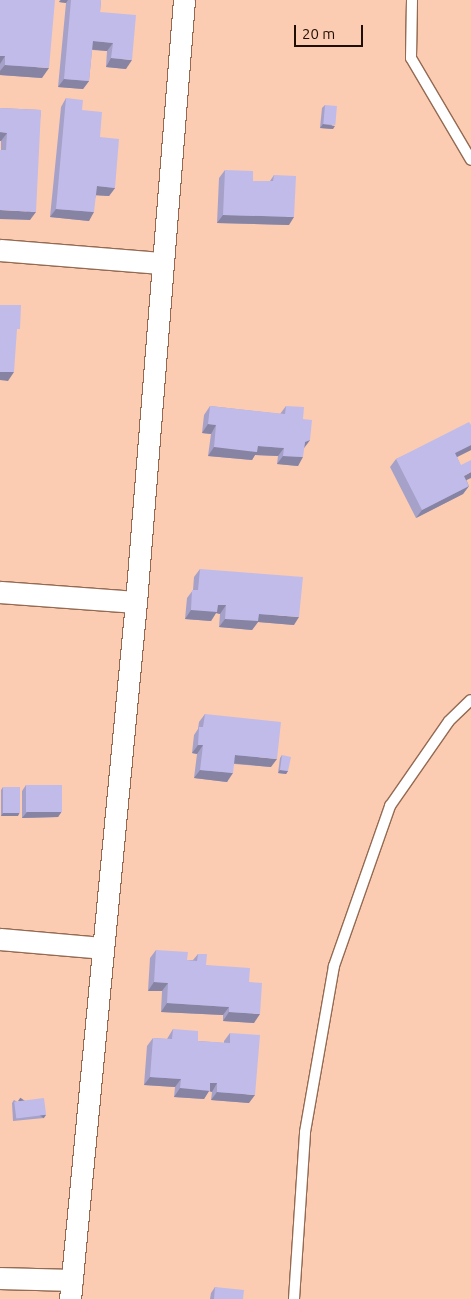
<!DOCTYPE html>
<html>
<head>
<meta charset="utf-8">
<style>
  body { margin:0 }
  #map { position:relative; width:471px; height:1299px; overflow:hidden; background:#fbccb2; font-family:Ubuntu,sans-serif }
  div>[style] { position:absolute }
  .roads { filter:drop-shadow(1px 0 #946a52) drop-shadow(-1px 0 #946a52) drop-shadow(0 1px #946a52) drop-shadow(0 -1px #946a52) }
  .service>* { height:10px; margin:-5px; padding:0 5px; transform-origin:5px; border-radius:5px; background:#fff }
  .minor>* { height:21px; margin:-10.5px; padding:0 10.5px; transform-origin:10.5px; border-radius:10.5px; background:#fff }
  .wall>* { inset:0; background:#a6a1c8 }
  .shaded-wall>* { inset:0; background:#8783a3; transform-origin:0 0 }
  .building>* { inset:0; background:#c1bbe9; transform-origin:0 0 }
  span { translate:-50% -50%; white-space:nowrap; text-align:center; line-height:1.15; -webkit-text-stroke:4px #fbccb2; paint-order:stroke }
  .scale { position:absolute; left:294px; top:25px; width:69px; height:22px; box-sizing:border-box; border:2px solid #1e0e05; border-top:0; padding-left:6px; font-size:15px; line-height:18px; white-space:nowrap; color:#1e0e05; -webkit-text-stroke:4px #fbccb2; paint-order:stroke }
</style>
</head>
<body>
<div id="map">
  <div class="roads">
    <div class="service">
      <i style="left:412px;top:0;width:58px;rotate:91deg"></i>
      <i style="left:411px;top:58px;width:118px;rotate:59.5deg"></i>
      <i style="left:294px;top:1299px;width:167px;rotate:-86.2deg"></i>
      <i style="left:305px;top:1132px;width:169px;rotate:-80.1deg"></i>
      <i style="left:334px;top:966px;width:170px;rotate:-70.7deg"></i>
      <i style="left:390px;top:806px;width:103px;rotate:-55.2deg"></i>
      <i style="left:449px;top:721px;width:30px;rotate:-44deg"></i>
    </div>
    <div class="minor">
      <i style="left:0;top:250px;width:163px;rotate:4.6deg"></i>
      <i style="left:0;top:592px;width:136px;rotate:4.2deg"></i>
      <i style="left:0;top:939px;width:103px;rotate:5deg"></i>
      <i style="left:0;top:1278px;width:72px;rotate:1.6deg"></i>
      <i style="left:70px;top:1299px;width:700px;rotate:-84.59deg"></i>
      <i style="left:136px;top:602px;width:604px;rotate:-85.44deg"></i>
    </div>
  </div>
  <div class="wall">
    <i style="clip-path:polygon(0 0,42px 78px,0 75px)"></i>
    <i style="clip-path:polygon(60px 0,101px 0,100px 12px,126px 69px,106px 67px,107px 51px,92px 50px,89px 81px,83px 89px,58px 87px,66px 3px,59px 2px)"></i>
    <i style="clip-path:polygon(66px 98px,82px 110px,100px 137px,115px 188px,109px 196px,96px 195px,89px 221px,50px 217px,61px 107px)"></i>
    <i style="clip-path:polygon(325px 105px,333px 129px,320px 128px,322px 108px)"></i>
    <i style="clip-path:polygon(0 108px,41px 110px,30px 220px,1px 150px,1px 141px)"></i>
    <i style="clip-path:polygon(225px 170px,253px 181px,270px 181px,274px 175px,289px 225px,217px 223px,219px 178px)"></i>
    <i style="clip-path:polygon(210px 406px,280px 414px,286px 406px,303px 419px,310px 440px,304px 448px,298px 466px,277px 464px,278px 456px,255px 455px,252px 460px,208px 456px,211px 434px,202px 433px,204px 415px)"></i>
    <i style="clip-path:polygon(471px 425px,471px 450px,457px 457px,469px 486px,463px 494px,416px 518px,390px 467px,396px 459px)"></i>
    <i style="clip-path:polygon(200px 569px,294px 625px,258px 622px,252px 630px,219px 627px,220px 614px,216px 613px,211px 621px,185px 619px,187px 598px,193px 590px,194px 577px)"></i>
    <i style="clip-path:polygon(205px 714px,271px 767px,234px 764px,227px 782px,194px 778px,197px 754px,192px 753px,194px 735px,198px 729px,199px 722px)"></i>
    <i style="clip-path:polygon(282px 755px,288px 771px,286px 774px,278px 773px,280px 758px)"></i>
    <i style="clip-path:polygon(26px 785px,62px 811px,58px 817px,22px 818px,22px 791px)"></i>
    <i style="clip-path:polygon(3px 787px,18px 816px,1px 816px,1px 790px)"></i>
    <i style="clip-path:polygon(156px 950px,187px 960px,193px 960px,198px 954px,206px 965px,249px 982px,254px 1023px,223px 1021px,223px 1015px,161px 1012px,162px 991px,148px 991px,150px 958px)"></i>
    <i style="clip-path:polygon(173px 1029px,198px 1041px,224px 1043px,224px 1041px,230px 1033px,249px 1103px,211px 1100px,212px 1092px,209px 1091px,204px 1099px,174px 1097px,175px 1087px,144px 1085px,147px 1046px,153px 1038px,167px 1039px)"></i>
    <i style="clip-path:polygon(14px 1100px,44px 1118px,13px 1121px,12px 1103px)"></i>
    <i style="clip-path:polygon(215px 1287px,243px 1299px,210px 1299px,211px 1293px)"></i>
  </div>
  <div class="shaded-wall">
    <i style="clip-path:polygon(61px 0,68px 0,66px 3px,59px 2px)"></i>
    <i style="clip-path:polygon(93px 41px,113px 43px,107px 51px,87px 49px)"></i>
    <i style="clip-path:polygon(0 56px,5px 56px,0 64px)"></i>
    <i style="clip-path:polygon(111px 58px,132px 60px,126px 69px,106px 67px)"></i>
    <i style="clip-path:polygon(5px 65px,49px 68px,42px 78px,0 75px,0 71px)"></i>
    <i style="clip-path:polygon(64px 79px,89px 81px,83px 89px,58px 87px)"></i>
    <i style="clip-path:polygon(323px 124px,335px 126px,333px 129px,320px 128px)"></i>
    <i style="clip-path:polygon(0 132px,7px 133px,1px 141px,0 141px)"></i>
    <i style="clip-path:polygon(97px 186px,115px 188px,109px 196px,91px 195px)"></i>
    <i style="clip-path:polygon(56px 209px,94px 212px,89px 221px,50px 217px)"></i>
    <i style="clip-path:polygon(0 210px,36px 212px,30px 220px,0 219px)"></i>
    <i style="clip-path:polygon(223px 215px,294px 217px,289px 225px,217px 223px)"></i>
    <i style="clip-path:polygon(0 372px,14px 372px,8px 381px,0 380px)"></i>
    <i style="clip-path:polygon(208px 424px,216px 425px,211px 434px,202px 433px)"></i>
    <i style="clip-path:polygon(310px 440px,304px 448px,305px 442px)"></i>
    <i style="clip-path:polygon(471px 445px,471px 450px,449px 461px,455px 453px)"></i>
    <i style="clip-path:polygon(258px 446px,284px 448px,278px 456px,255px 455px,252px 460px,208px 456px,214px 447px)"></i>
    <i style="clip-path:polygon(283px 456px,303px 457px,298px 466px,277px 464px)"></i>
    <i style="clip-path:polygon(471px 472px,471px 478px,458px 484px,464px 476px)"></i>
    <i style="clip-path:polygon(469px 486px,463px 494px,416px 518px,422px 510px)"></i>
    <i style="clip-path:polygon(218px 605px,226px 605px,220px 614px,216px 613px,211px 621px,185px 619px,191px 610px)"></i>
    <i style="clip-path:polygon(259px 614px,299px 617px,294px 625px,258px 622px,252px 630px,219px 627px,225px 619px)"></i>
    <i style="clip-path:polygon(198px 745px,203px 745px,197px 754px,192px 753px)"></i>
    <i style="clip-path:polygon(235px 755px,277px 759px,271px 767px,229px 763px)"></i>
    <i style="clip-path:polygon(200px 770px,233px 773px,227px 782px,194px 778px)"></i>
    <i style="clip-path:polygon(280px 770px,288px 771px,286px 774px,278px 773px)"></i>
    <i style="clip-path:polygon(62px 811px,58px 817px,22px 818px,27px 812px)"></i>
    <i style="clip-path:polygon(20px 812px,18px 816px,1px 816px,3px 813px)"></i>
    <i style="clip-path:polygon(154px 982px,168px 983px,162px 991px,148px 991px)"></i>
    <i style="clip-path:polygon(167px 1003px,229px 1007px,223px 1015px,161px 1012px)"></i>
    <i style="clip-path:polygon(229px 1012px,260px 1014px,254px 1023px,223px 1021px)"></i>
    <i style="clip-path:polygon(150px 1077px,181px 1079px,175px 1087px,144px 1085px)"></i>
    <i style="clip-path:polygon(210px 1083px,217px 1083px,212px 1092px,209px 1091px,204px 1099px,174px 1097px,180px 1088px)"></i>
    <i style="clip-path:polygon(217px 1092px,255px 1095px,249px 1103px,211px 1100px)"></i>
    <i style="left:46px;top:1115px;width:4px;height:31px;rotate:124deg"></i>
  </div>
  <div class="building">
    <i style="clip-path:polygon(0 0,55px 0,49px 68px,5px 65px,5px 56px,0 56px)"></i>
    <i style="clip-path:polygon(71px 0,101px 0,100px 12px,136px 15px,132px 60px,111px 58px,113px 43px,93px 41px,89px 81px,64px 79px)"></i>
    <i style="clip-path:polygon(66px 98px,83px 100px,82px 110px,102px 112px,100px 137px,119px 139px,115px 188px,97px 186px,94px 212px,56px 209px)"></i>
    <i style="left:325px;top:105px;width:12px;height:19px;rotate:5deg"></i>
    <i style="clip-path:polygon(0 108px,41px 110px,36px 212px,0 210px,0 150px,6px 150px,7px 133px,0 132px)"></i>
    <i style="clip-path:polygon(225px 170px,253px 171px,253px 181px,273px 181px,274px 175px,296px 176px,294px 217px,223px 215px)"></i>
    <i style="clip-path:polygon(0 305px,21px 305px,20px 329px,17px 329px,14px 372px,0 372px)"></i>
    <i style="clip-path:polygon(210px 406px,285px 414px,286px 406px,304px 407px,303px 419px,312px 420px,310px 440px,305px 442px,303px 457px,283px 456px,284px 448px,258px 446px,257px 452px,214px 447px,216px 425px,208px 424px)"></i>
    <i style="clip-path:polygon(469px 422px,471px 425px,471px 445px,455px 453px,461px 465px,471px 460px,471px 472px,464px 476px,469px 486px,422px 510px,396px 459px)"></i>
    <i style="clip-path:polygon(200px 569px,303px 577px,299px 617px,259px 614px,258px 621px,225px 619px,226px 605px,218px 605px,217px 612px,191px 610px,192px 590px,198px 590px)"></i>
    <i style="clip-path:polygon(205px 714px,281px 722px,277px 759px,235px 755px,233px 773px,200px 770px,203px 745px,198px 745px,199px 727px,203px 727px)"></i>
    <i style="clip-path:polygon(282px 755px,291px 757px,288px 771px,280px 770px)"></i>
    <i style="left:26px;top:785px;width:36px;height:27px"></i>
    <i style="left:3px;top:787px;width:17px;height:26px"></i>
    <i style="clip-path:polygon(156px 950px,188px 952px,187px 960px,197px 961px,198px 954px,207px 954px,206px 965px,250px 968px,249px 982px,262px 983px,260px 1014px,229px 1012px,229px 1007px,167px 1003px,168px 983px,154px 982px)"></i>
    <i style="clip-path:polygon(173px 1029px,198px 1031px,198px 1041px,230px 1043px,230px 1033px,260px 1035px,255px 1095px,217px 1092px,217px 1083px,210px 1083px,210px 1091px,180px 1088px,181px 1079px,150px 1077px,153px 1038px,172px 1039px)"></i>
    <i style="left:44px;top:1098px;width:17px;height:30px;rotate:83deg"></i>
    <i style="clip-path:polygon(215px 1287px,244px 1290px,243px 1299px,214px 1299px)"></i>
  </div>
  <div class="scale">20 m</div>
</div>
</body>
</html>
